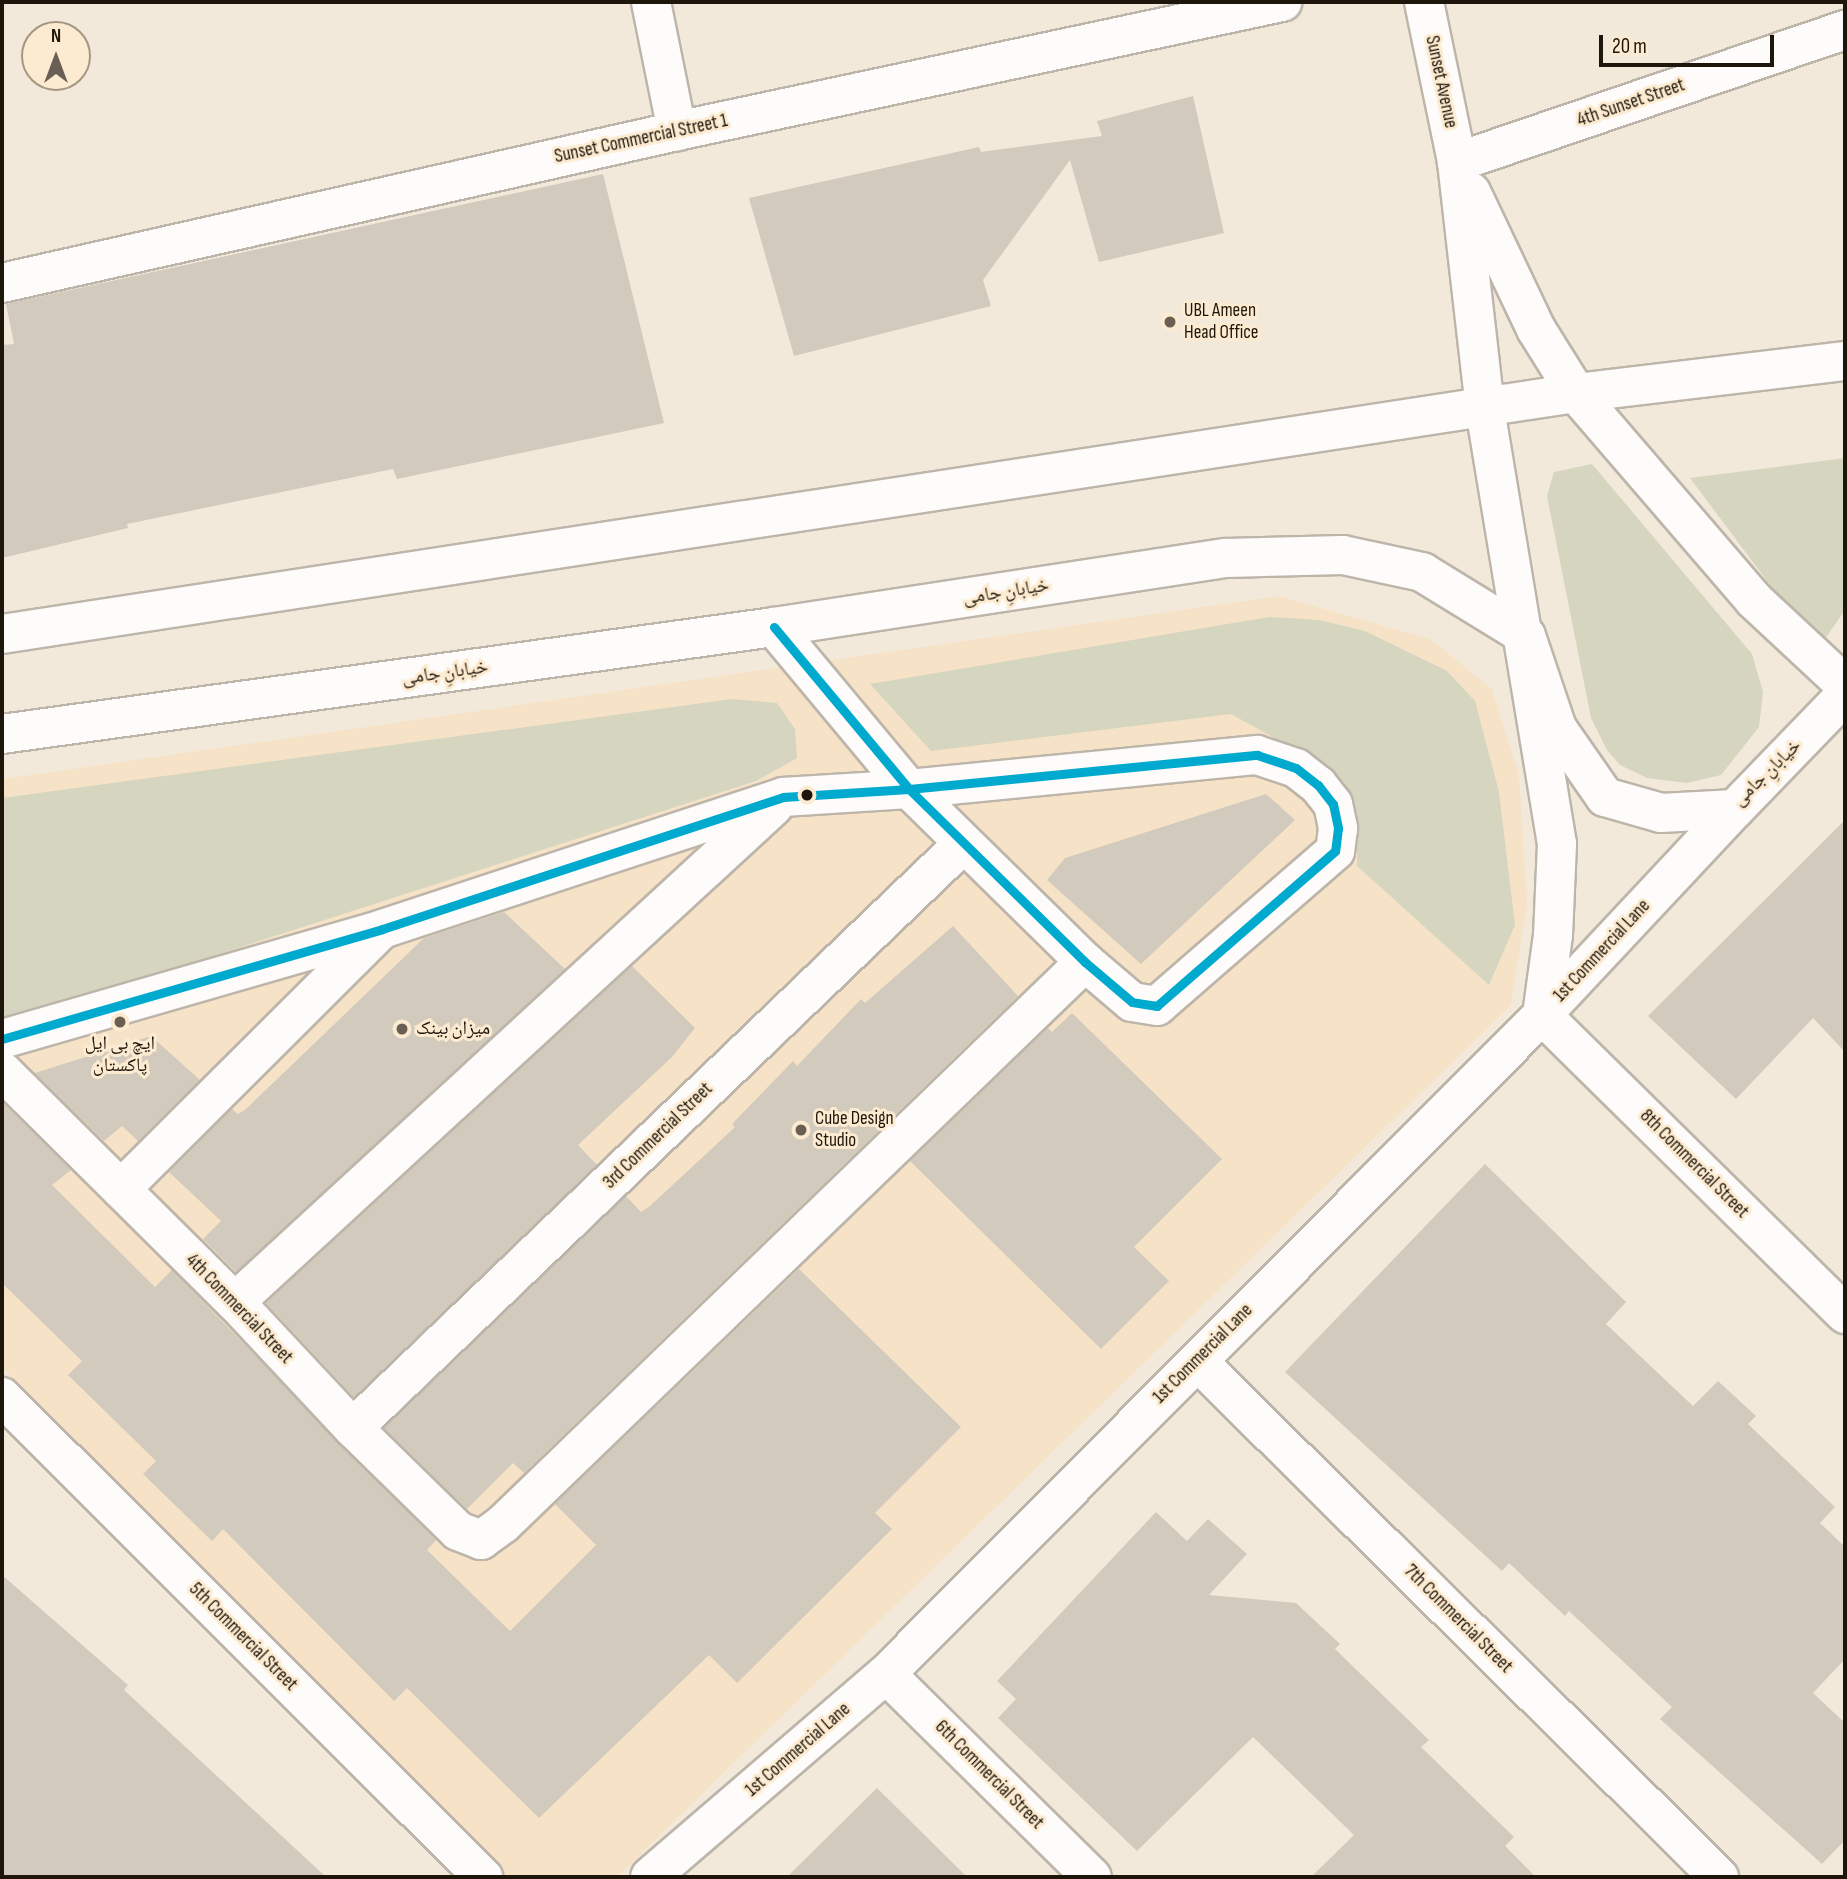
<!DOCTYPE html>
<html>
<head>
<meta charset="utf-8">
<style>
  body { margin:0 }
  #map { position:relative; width:1847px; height:1879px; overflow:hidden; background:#f3e9db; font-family:"Sofia Sans Condensed","Noto Naskh Arabic",sans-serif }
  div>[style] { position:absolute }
  .built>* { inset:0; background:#f6e3c7 }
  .green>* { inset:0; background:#d5d5c0 }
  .building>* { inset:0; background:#d2cabd }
  .roads { filter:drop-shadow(2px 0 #beb5aa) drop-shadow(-2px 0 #beb5aa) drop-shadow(0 2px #beb5aa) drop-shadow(0 -2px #beb5aa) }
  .street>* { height:38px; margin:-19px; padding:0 19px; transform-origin:19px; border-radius:19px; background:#fdfcfa }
  .secondary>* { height:38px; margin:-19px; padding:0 19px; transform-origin:19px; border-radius:19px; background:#fdfcfa }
  .bus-1>* { height:9px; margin:-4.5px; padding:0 4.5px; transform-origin:4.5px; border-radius:4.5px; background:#00a9ce }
  .dots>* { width:19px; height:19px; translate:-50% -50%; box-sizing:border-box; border:4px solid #fdebd1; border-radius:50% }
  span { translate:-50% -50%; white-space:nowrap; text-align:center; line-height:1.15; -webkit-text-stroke:6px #fdebd1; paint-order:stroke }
  .street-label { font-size:19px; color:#1e160a }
  .poi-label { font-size:19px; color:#1e160a }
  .left { translate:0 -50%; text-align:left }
  .frame { position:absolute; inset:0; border:4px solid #1e160a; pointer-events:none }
  .north { position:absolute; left:21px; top:21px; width:70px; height:70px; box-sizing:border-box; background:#fdebd1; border:2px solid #a49681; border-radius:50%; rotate:0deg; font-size:19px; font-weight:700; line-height:28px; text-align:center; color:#1e160a }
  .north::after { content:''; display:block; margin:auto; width:24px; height:32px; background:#696053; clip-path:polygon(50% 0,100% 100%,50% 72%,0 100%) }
  .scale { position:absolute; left:1599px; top:35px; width:175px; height:32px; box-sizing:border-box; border:4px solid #1e160a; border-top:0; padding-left:9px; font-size:21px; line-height:24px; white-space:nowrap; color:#1e160a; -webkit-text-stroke:5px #fdebd1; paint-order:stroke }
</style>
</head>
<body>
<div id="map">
  <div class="built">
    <i style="clip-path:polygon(1279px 596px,1430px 639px,1492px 689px,1519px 775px,1527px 903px,1511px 1005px,617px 1877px,490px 1877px,2px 1367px,2px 779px)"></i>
  </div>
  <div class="green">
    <i style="clip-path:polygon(1845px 458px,1845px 610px,1818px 649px,1690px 478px)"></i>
    <i style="clip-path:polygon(1592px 464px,1752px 654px,1763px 692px,1759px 727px,1721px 775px,1687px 783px,1647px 778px,1620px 765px,1607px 750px,1591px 718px,1547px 496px,1554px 472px)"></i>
    <i style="clip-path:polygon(1269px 617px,1319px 620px,1365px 631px,1447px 671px,1475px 701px,1499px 792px,1515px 925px,1489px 985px,1357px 866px,1357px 829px,1340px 787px,1292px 748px,1231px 714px,931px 751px,870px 684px)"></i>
    <i style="clip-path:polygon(732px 699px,777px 703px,795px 729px,797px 758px,756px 781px,2px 1024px,2px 798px)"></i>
  </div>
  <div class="building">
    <i style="clip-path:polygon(1193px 96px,1224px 233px,1099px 262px,1070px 160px,983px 280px,991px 306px,794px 356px,749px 198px,979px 147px,981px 152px,1102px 136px,1097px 121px)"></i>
    <i style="clip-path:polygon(603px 174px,664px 423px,397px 479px,393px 469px,127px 524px,128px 528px,2px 558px,2px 345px,14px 344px,6px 304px)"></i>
    <i style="clip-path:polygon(1266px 794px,1295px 820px,1141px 964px,1047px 880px,1065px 858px)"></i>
    <i style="clip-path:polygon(1845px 820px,1845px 1052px,1813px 1018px,1736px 1099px,1648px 1016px)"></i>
    <i style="clip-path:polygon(504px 912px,565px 969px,236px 1272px,203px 1239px,221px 1221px,169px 1172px,232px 1109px,238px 1114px,245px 1110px,424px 938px)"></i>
    <i style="clip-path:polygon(953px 926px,1018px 996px,524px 1473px,513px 1463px,467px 1509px,384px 1428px,626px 1196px,641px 1212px,650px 1206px,735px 1127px,732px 1124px,793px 1061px,797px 1066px,861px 999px,865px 1003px)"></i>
    <i style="clip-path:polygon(632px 966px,695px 1028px,672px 1057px,578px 1145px,597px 1165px,354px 1397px,266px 1303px)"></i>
    <i style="clip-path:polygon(1072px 1013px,1222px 1159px,1134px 1247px,1169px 1281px,1101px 1349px,910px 1161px,1048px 1028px,1052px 1032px)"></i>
    <i style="clip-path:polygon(151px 1036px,200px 1080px,138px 1141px,122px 1126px,104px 1141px,35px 1073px)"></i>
    <i style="clip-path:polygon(2px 1102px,71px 1170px,52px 1185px,155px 1287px,172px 1270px,436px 1540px,427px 1550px,510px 1631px,596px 1545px,555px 1504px,799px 1269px,961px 1427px,875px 1513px,892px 1529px,737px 1683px,709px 1655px,539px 1818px,407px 1688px,394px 1701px,223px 1529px,212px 1541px,143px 1474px,156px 1461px,68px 1375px,82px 1361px,2px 1283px)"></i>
    <i style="clip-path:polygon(1485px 1164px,1626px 1302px,1606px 1324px,1693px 1406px,1718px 1381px,1756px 1416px,1748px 1424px,1835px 1507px,1820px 1523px,1845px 1547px,1845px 1659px,1813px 1693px,1845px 1723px,1845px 1840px,1822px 1864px,1660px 1719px,1672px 1707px,1569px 1611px,1565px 1616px,1509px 1563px,1502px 1571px,1285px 1372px)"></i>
    <i style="clip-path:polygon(1156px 1512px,1187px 1541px,1208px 1519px,1247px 1554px,1209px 1595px,1296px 1603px,1340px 1644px,1335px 1649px,1429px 1740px,1421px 1747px,1514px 1837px,1505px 1846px,1536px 1877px,1311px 1877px,1354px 1835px,1253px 1737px,1137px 1851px,998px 1718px,1016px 1699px,997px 1681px)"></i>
    <i style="clip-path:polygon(2px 1575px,128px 1685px,124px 1690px,326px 1877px,2px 1877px)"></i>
    <i style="clip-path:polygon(877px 1788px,967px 1877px,787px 1877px)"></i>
  </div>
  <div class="roads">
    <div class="street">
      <i style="left:651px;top:2px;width:132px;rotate:78.6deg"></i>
      <i style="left:2px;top:283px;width:692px;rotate:-12.69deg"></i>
      <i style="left:677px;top:131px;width:619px;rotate:-12.04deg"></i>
      <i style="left:1542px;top:1015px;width:426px;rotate:44.6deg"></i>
      <i style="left:2px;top:1039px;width:396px;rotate:-16.1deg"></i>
      <i style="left:382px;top:929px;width:422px;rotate:-18.2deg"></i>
      <i style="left:783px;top:797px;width:126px;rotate:-3.6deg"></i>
      <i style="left:909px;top:789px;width:350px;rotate:-5.6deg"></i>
      <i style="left:1257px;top:755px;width:41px;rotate:18.4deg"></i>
      <i style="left:1296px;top:768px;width:28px;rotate:38deg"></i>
      <i style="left:1318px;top:785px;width:24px;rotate:52deg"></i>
      <i style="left:1333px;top:804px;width:25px;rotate:78deg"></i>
      <i style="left:1338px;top:828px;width:23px;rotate:97deg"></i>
      <i style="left:1335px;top:851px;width:236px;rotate:139deg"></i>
      <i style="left:1157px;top:1006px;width:25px;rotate:-171deg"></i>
      <i style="left:1132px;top:1002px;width:62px;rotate:-139.6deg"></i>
      <i style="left:1085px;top:962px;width:247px;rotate:-135.5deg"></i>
      <i style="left:909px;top:789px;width:211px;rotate:-129.8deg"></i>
      <i style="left:2px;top:1071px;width:328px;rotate:44.8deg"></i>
      <i style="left:235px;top:1302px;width:173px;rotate:46.9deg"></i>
      <i style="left:353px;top:1428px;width:147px;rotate:44.4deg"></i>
      <i style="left:458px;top:1531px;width:25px;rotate:21deg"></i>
      <i style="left:481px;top:1540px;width:27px;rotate:-36deg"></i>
      <i style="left:503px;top:1524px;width:809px;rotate:-44deg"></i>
      <i style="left:121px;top:1189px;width:366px;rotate:-44.9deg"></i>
      <i style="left:235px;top:1302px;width:732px;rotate:-42.62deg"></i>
      <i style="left:1197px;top:1361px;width:734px;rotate:44.67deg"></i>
      <i style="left:2px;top:1397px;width:680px;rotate:44.94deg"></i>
      <i style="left:353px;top:1428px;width:844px;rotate:-43.75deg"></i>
      <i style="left:886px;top:1674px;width:289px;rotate:44.6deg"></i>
    </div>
    <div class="secondary">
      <i style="left:1424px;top:2px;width:163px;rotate:78.3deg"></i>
      <i style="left:1457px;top:162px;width:249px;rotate:83.5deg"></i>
      <i style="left:1485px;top:409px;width:441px;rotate:80.6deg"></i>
      <i style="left:1557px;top:844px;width:91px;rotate:92.5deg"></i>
      <i style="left:1553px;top:935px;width:81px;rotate:97.8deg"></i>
      <i style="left:1457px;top:162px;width:410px;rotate:-18.8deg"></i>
      <i style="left:1471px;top:192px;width:152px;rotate:64.6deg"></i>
      <i style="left:1536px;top:329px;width:75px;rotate:58deg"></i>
      <i style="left:1576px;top:393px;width:273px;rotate:49.3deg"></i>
      <i style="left:1754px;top:600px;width:125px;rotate:43deg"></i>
      <i style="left:2px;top:634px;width:1592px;rotate:-8.71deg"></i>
      <i style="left:1576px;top:393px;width:271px;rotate:-6.8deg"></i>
      <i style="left:2px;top:734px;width:779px;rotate:-7.89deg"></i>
      <i style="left:774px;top:627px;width:457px;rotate:-8.7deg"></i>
      <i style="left:1226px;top:558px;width:117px;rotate:-1.5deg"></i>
      <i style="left:1343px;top:555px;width:81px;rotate:12.1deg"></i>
      <i style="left:1422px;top:572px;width:122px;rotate:31.6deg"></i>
      <i style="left:1526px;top:636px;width:97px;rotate:71.4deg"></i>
      <i style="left:1557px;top:728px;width:84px;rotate:55.2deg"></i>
      <i style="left:1605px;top:797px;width:58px;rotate:15.9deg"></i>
      <i style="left:1661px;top:813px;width:74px;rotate:-3.1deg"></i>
      <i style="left:1735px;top:809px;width:158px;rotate:-46deg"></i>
      <i style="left:650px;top:1877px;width:311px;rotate:-40.7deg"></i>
      <i style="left:886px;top:1674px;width:930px;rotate:-45.13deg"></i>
      <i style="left:1542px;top:1015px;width:282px;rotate:-46.9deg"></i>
    </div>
  </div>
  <div class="bus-1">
    <i style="left:2px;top:1039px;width:396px;rotate:-16.1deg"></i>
    <i style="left:382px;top:929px;width:422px;rotate:-18.2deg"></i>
    <i style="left:783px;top:797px;width:126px;rotate:-3.6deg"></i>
    <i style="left:909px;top:789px;width:350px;rotate:-5.6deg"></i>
    <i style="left:1257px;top:755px;width:41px;rotate:18.4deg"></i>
    <i style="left:1296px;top:768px;width:28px;rotate:38deg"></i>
    <i style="left:1318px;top:785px;width:24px;rotate:52deg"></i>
    <i style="left:1333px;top:804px;width:25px;rotate:78deg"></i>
    <i style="left:1338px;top:828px;width:23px;rotate:97deg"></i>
    <i style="left:1335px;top:851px;width:236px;rotate:139deg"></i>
    <i style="left:1157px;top:1006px;width:25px;rotate:-171deg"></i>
    <i style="left:1132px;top:1002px;width:62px;rotate:-139.6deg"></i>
    <i style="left:1085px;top:962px;width:247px;rotate:-135.5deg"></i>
    <i style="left:909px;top:789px;width:211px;rotate:-129.8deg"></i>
  </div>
  <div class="dots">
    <i style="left:1170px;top:322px;background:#696053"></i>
    <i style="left:807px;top:795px;background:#1e160a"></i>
    <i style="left:120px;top:1022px;background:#696053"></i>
    <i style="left:402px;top:1029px;background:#696053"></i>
    <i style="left:801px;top:1130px;background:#696053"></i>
  </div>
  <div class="street-label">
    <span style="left:1441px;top:82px;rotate:78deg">Sunset Avenue</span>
    <span style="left:1631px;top:103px;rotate:-19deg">4th Sunset Street</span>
    <span style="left:641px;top:139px;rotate:-12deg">Sunset Commercial Street 1</span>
    <span style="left:1006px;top:592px;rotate:-9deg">خیابانِ جامی</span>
    <span style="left:445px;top:673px;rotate:-8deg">خیابانِ جامی</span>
    <span style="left:1767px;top:773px;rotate:-44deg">خیابانِ جامی</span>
    <span style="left:1602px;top:951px;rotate:-47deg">1st Commercial Lane</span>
    <span style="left:658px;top:1136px;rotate:-44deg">3rd Commercial Street</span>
    <span style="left:1694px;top:1164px;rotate:45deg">8th Commercial Street</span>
    <span style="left:239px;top:1309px;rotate:46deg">4th Commercial Street</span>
    <span style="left:1203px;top:1354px;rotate:-45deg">1st Commercial Lane</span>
    <span style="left:1458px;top:1619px;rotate:45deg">7th Commercial Street</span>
    <span style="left:243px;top:1637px;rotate:45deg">5th Commercial Street</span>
    <span style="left:798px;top:1750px;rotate:-41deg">1st Commercial Lane</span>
    <span style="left:989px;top:1775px;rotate:45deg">6th Commercial Street</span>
  </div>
  <div class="poi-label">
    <span class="left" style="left:1184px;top:322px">UBL Ameen<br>Head Office</span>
    <span class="left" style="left:416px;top:1029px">میزان بینک</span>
    <span style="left:120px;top:1055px">ایچ بی ایل<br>پاکستان</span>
    <span class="left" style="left:815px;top:1130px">Cube Design<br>Studio</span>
  </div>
  <div class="frame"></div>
  <div class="north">N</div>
  <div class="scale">20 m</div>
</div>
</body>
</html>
